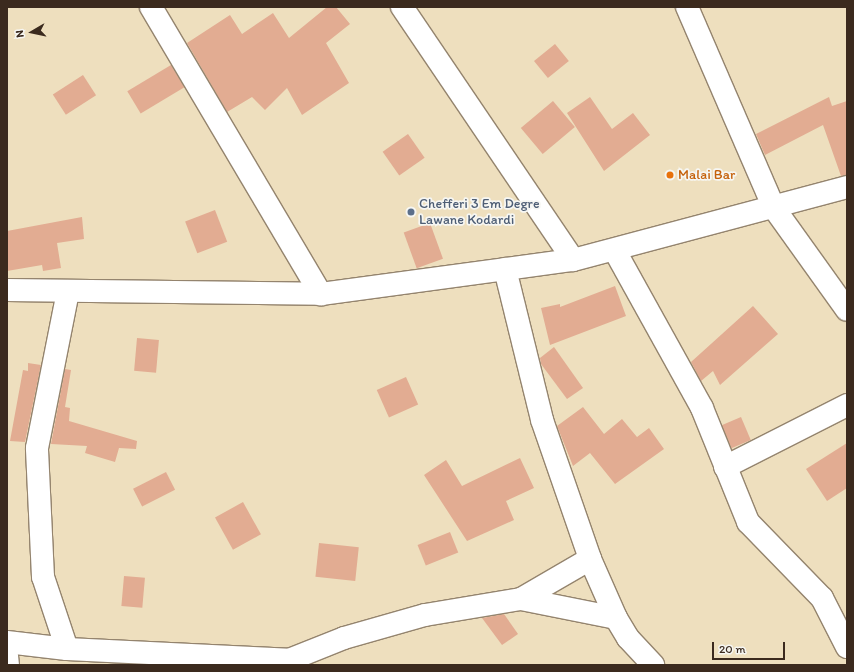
<!DOCTYPE html>
<html>
<head>
<meta charset="utf-8">
<style>
  body { margin:0 }
  #map { position:relative; width:854px; height:672px; overflow:hidden; background:#eedfbe; font-family:Itim,sans-serif }
  div>[style] { position:absolute }
  .building>* { inset:0; background:#e2ac92; transform-origin:0 0 }
  .roads { filter:drop-shadow(1px 0 #94846e) drop-shadow(-1px 0 #94846e) drop-shadow(0 1px #94846e) drop-shadow(0 -1px #94846e) }
  .minor>* { height:22px; margin:-11px; padding:0 11px; transform-origin:11px; border-radius:11px; background:#fff }
  .dots>* { width:11px; height:11px; translate:-50% -50%; box-sizing:border-box; border:2px solid #f6f6f2; border-radius:50% }
  span { translate:-50% -50%; white-space:nowrap; text-align:center; line-height:1.15; -webkit-text-stroke:3.5px #f6f6f2; paint-order:stroke }
  .food-label { font-size:14px; color:#c56008 }
  .left { translate:0 -50%; text-align:left }
  .service-label { font-size:14px; color:#4e5e75 }
  .frame { position:absolute; inset:0; border:8px solid #3b2a1e; pointer-events:none }
  .north { position:absolute; left:12px; top:12px; width:40px; height:40px; -webkit-text-stroke:3px #f6f6f2; paint-order:stroke; rotate:261deg; font-size:11px; font-weight:700; line-height:16px; text-align:center; color:#3b2a1e }
  .north::after { content:''; display:block; margin:auto; width:14px; height:18px; background:#3b2a1e; clip-path:polygon(50% 0,100% 100%,50% 72%,0 100%) }
  .scale { position:absolute; left:712px; top:642px; width:73px; height:18px; box-sizing:border-box; border:2px solid #3b2a1e; border-top:0; padding-left:5px; font-size:12px; line-height:14px; white-space:nowrap; color:#3b2a1e; -webkit-text-stroke:3px #f6f6f2; paint-order:stroke }
</style>
</head>
<body>
<div id="map">
  <div class="building">
    <i style="clip-path:polygon(327px 7px,336px 7px,350px 24px,326px 43px,349px 83px,302px 115px,287px 88px,265px 110px,252px 97px,227px 112px,187px 43px,230px 15px,242px 34px,273px 13px,289px 38px)"></i>
    <i style="left:555px;top:44px;width:22px;height:27px;rotate:51deg"></i>
    <i style="left:171px;top:65px;width:26px;height:51px;rotate:59deg"></i>
    <i style="left:83px;top:75px;width:24px;height:36px;rotate:57deg"></i>
    <i style="clip-path:polygon(590px 97px,612px 129px,633px 113px,650px 135px,604px 171px,567px 113px)"></i>
    <i style="clip-path:polygon(829px 97px,832px 106px,847px 101px,847px 175px,841px 176px,823px 125px,765px 155px,756px 134px)"></i>
    <i style="left:553px;top:101px;width:34px;height:42px;rotate:50deg"></i>
    <i style="left:408px;top:134px;width:29px;height:31px;rotate:55deg"></i>
    <i style="left:215px;top:210px;width:34px;height:32px;rotate:69deg"></i>
    <i style="clip-path:polygon(82px 217px,84px 239px,57px 243px,61px 268px,43px 271px,42px 265px,7px 271px,7px 231px)"></i>
    <i style="left:430px;top:223px;width:38px;height:28px;rotate:70deg"></i>
    <i style="clip-path:polygon(615px 286px,626px 316px,550px 345px,541px 308px,560px 304px,560px 307px)"></i>
    <i style="clip-path:polygon(753px 306px,778px 334px,720px 385px,713px 371px,701px 381px,691px 362px)"></i>
    <i style="left:137px;top:338px;width:22px;height:33px;rotate:5deg"></i>
    <i style="clip-path:polygon(554px 347px,583px 388px,567px 399px,541px 364px,540px 358px)"></i>
    <i style="clip-path:polygon(28px 363px,41px 365px,25px 442px,10px 441px,23px 370px,28px 371px)"></i>
    <i style="clip-path:polygon(65px 369px,71px 370px,65px 407px,70px 408px,69px 421px,137px 441px,136px 449px,119px 448px,115px 462px,85px 453px,87px 446px,51px 444px)"></i>
    <i style="left:406px;top:377px;width:30px;height:32px;rotate:66deg"></i>
    <i style="clip-path:polygon(583px 407px,604px 434px,622px 419px,637px 437px,649px 428px,664px 449px,615px 484px,590px 453px,573px 466px,557px 426px)"></i>
    <i style="left:741px;top:417px;width:25px;height:21px;rotate:67deg"></i>
    <i style="clip-path:polygon(847px 443px,847px 488px,827px 501px,806px 469px)"></i>
    <i style="clip-path:polygon(520px 458px,534px 488px,506px 501px,514px 520px,467px 541px,424px 475px,446px 460px,462px 486px)"></i>
    <i style="left:166px;top:472px;width:20px;height:37px;rotate:63deg"></i>
    <i style="left:243px;top:502px;width:37px;height:32px;rotate:61deg"></i>
    <i style="left:450px;top:532px;width:22px;height:35px;rotate:68deg"></i>
    <i style="left:319px;top:543px;width:40px;height:34px;rotate:6deg"></i>
    <i style="left:124px;top:576px;width:21px;height:30px;rotate:5deg"></i>
    <i style="clip-path:polygon(504px 614px,518px 634px,502px 645px,482px 618px)"></i>
  </div>
  <div class="roads">
    <div class="minor">
      <i style="left:151px;top:7px;width:334px;rotate:59.4deg"></i>
      <i style="left:402px;top:7px;width:305px;rotate:55.9deg"></i>
      <i style="left:687px;top:7px;width:219px;rotate:66.6deg"></i>
      <i style="left:774px;top:208px;width:125px;rotate:54.4deg"></i>
      <i style="left:615px;top:251px;width:179px;rotate:61deg"></i>
      <i style="left:702px;top:408px;width:123px;rotate:68deg"></i>
      <i style="left:748px;top:522px;width:106px;rotate:45.8deg"></i>
      <i style="left:822px;top:598px;width:55px;rotate:63deg"></i>
      <i style="left:505px;top:269px;width:155px;rotate:76.2deg"></i>
      <i style="left:542px;top:420px;width:147px;rotate:70.9deg"></i>
      <i style="left:590px;top:559px;width:64px;rotate:66.2deg"></i>
      <i style="left:616px;top:618px;width:23px;rotate:59deg"></i>
      <i style="left:628px;top:638px;width:37px;rotate:47deg"></i>
      <i style="left:7px;top:290px;width:314px;rotate:0.7deg"></i>
      <i style="left:321px;top:294px;width:254px;rotate:-7.7deg"></i>
      <i style="left:573px;top:260px;width:284px;rotate:-14.9deg"></i>
      <i style="left:725px;top:467px;width:137px;rotate:-26.9deg"></i>
      <i style="left:521px;top:599px;width:97px;rotate:11.3deg"></i>
      <i style="left:7px;top:642px;width:60px;rotate:6.7deg"></i>
      <i style="left:67px;top:649px;width:222px;rotate:2.8deg"></i>
      <i style="left:289px;top:660px;width:59px;rotate:-21.8deg"></i>
      <i style="left:344px;top:638px;width:84px;rotate:-15.9deg"></i>
      <i style="left:425px;top:615px;width:97px;rotate:-9.5deg"></i>
      <i style="left:521px;top:599px;width:80px;rotate:-30.1deg"></i>
      <i style="left:67px;top:649px;width:76px;rotate:-108.4deg"></i>
      <i style="left:43px;top:577px;width:129px;rotate:-92.7deg"></i>
      <i style="left:37px;top:448px;width:160px;rotate:-78.8deg"></i>
      <i style="left:7px;top:656px;width:9px;rotate:84deg"></i>
    </div>
  </div>
  <div class="dots">
    <i style="left:670px;top:175px;background:#e8710a"></i>
    <i style="left:411px;top:212px;background:#5c6f8a"></i>
  </div>
  <div class="food-label">
    <span class="left" style="left:678px;top:175px">Malai Bar</span>
  </div>
  <div class="service-label">
    <span class="left" style="left:419px;top:212px">Chefferi 3 Em Degre<br>Lawane Kodardi</span>
  </div>
  <div class="frame"></div>
  <div class="north">N</div>
  <div class="scale">20 m</div>
</div>
</body>
</html>
